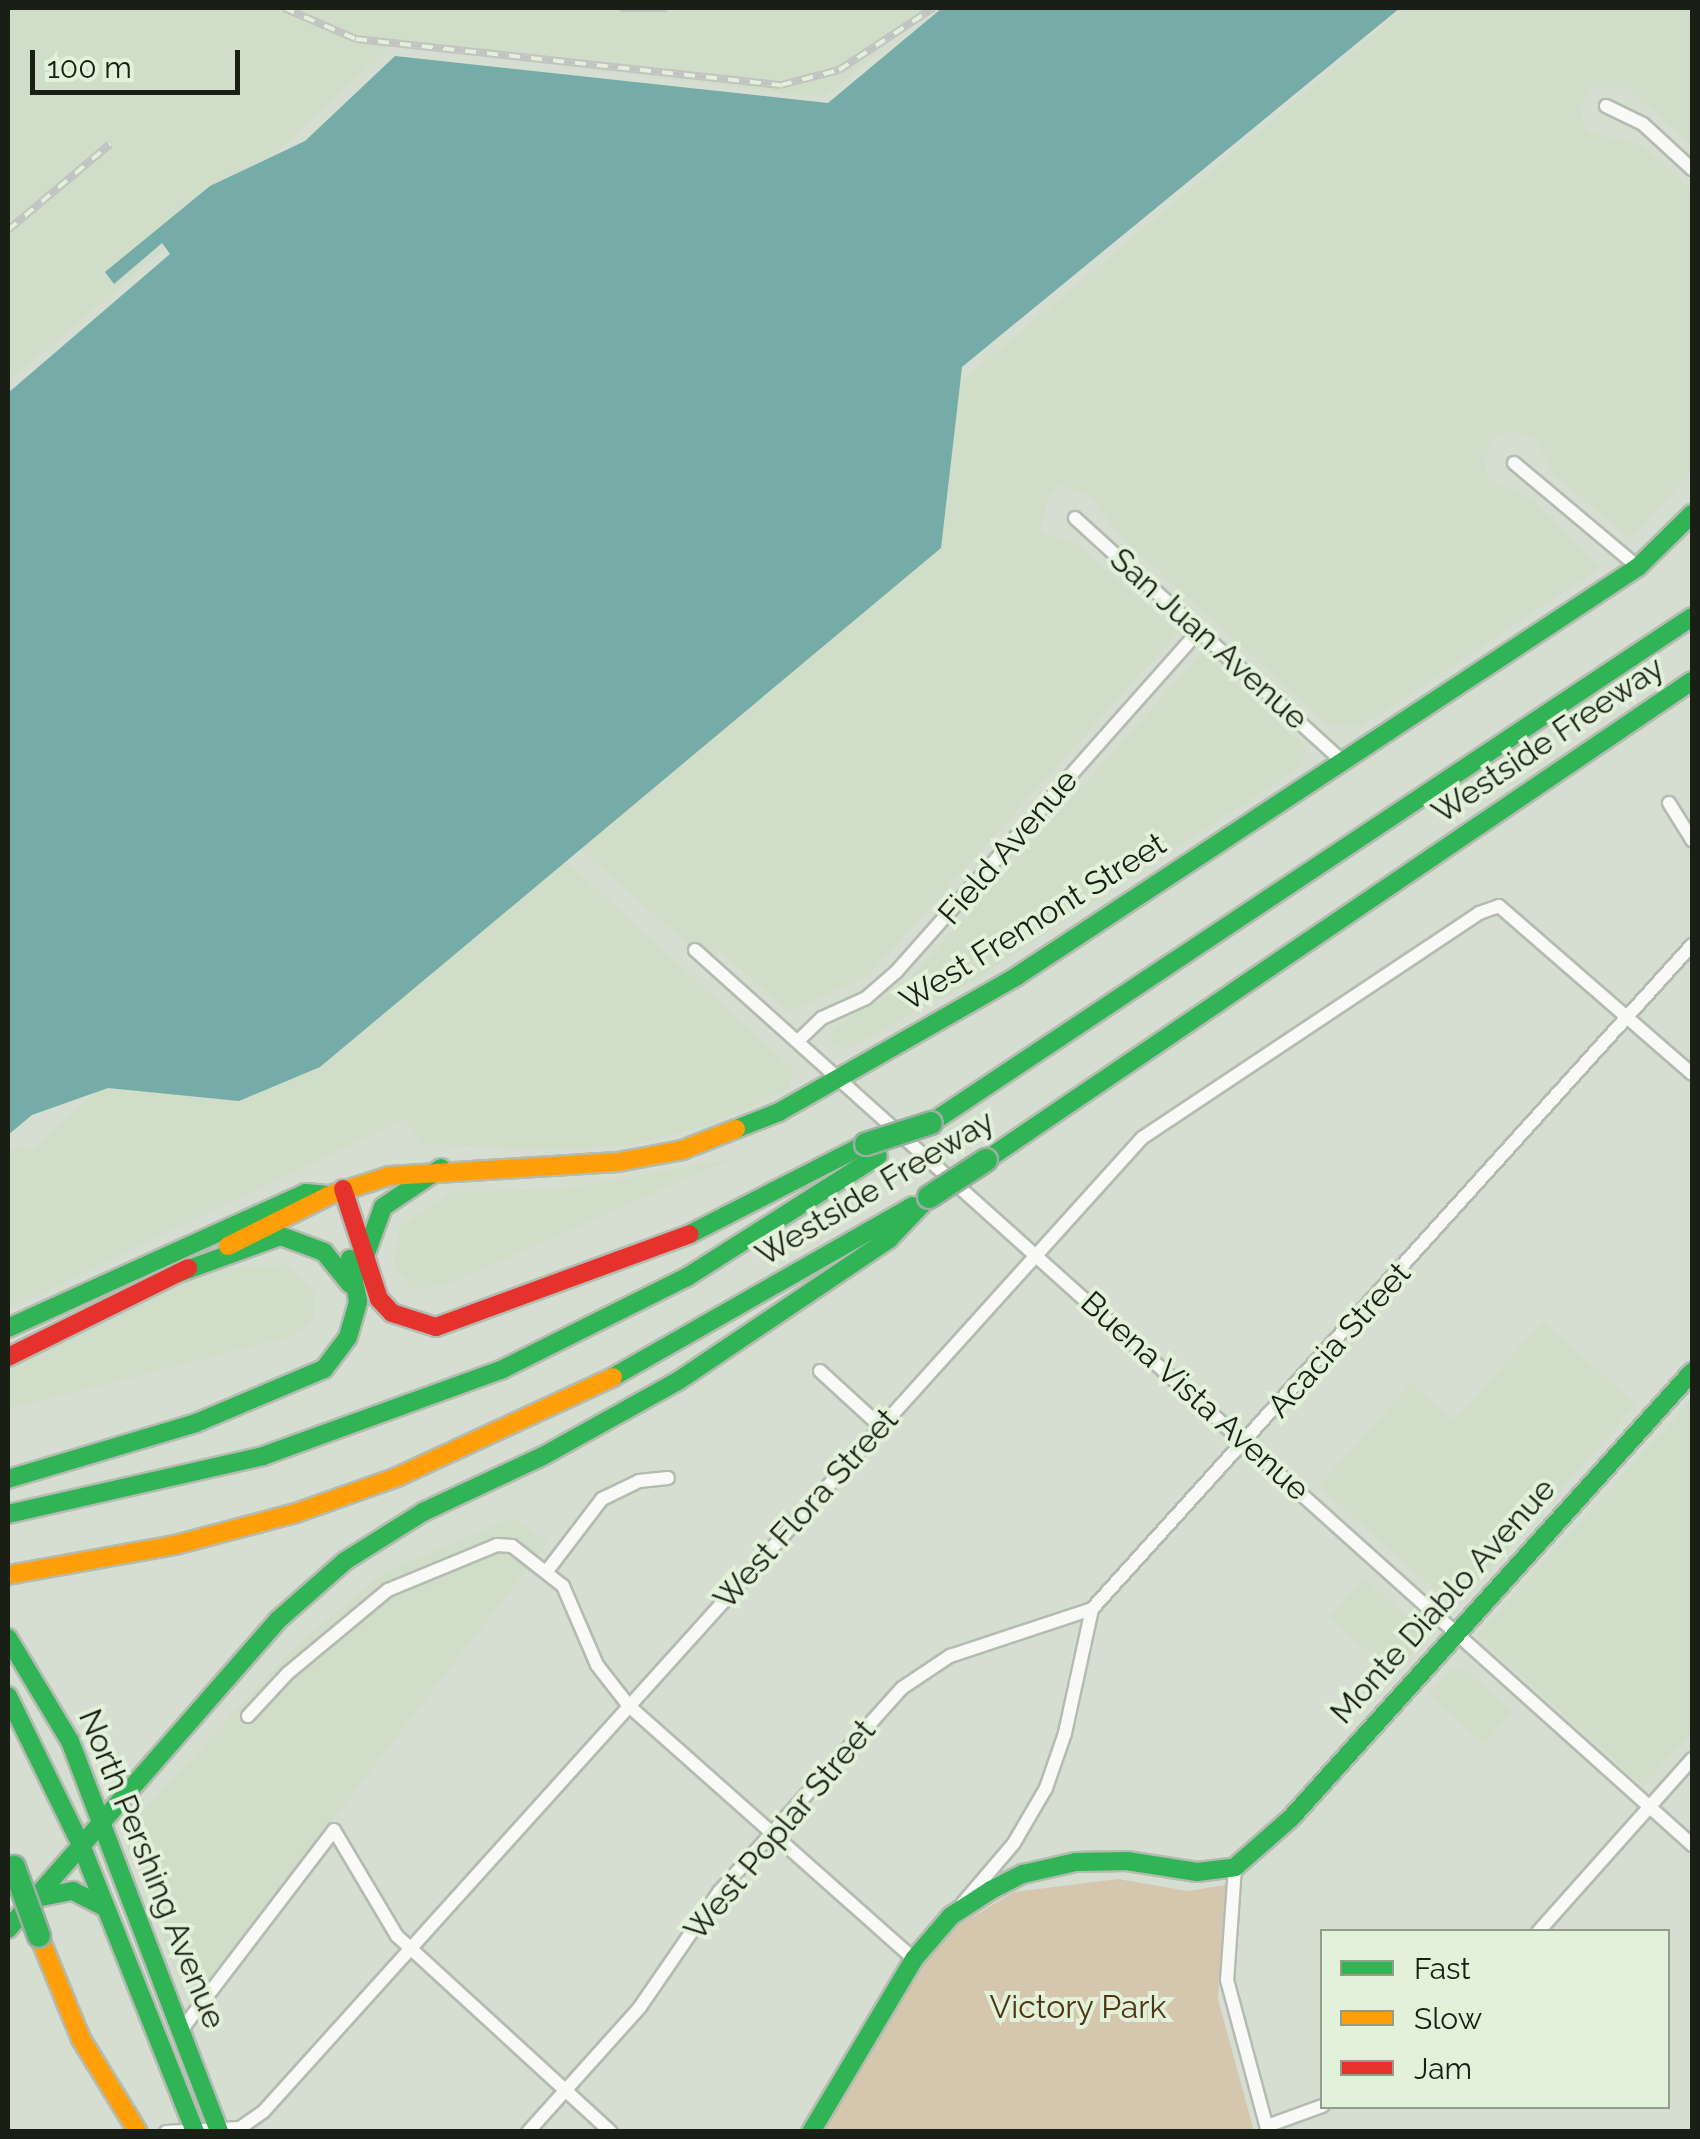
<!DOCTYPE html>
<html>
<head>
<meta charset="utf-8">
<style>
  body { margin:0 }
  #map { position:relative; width:1700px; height:2139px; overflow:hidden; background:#d6ded2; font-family:Raleway,sans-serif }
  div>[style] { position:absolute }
  .built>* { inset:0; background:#d0ddc8 }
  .green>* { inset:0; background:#d5c7ad }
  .water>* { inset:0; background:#76aca7 }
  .roads { filter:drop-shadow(2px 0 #b4bbb1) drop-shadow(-2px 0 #b4bbb1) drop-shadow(0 2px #b4bbb1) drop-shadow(0 -2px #b4bbb1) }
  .street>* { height:12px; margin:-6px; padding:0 6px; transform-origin:6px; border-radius:6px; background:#f9faf8 }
  .fast>* { height:18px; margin:-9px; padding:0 9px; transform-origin:9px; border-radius:9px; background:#30b455 }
  .slow>* { height:18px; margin:-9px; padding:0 9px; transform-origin:9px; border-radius:9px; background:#ff9f0a }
  .jam>* { height:18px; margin:-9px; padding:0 9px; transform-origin:9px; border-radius:9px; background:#e5322d }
  .rail>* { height:8px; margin-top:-4px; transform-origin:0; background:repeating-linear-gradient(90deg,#e2f1d9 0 11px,#c2c4c1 0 22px); box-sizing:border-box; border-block:2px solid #c2c4c1 }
  .bridges { filter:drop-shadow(2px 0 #9dafa3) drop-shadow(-2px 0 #9dafa3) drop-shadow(0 2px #9dafa3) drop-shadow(0 -2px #9dafa3) }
  .fast-bridge>* { height:22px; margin:-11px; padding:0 11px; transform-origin:11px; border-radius:11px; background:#30b455 }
  span { translate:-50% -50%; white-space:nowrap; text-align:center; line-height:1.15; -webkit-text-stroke:8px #e2f1d9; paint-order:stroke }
  .street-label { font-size:32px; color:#1a1f16 }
  .park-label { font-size:32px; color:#4f3511 }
  .frame { position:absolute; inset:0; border:10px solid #1a1f16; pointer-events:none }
  .legend { position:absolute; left:1320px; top:1929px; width:350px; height:180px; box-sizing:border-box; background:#e2f1d9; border:2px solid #929d8b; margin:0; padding:12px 18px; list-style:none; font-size:30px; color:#1a1f16 }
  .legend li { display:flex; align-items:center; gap:20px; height:50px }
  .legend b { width:50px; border:2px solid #929d8b }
  .scale { position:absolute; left:30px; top:50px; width:210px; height:45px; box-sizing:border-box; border:5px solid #1a1f16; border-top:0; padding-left:12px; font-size:30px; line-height:35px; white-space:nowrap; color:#1a1f16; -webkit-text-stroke:8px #e2f1d9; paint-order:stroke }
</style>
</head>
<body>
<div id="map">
  <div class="built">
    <i style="clip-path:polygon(8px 8px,930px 8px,824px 98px,392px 45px,264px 164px,8px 382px)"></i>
    <i style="clip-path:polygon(1405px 8px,1692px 8px,1692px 146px,1626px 87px,1591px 87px,1579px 109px,1588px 132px,1643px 145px,1692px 190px,1692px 471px,1631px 539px,1552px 473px,1534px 438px,1515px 431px,1495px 437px,1483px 460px,1490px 480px,1533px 500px,1601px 567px,1360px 727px,1327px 724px,1117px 533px,1092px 497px,1062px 485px,1048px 495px,1041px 533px,1074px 542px,1178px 632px,868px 976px,789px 1012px,720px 951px,708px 962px,565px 836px,552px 848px,793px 1069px,789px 1088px,712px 1124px,637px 1144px,560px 1150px,423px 1144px,405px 1119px,8px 1309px,8px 1153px,20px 1146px,29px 1152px,261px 943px,941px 399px)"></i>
    <i style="clip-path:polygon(1202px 653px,1307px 749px,1302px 766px,973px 981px,848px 1049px,830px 1044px,833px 1028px,901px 988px)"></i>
    <i style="clip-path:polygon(733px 1158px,444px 1286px,412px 1288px,394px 1266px,399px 1227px,453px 1192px,566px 1189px)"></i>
    <i style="clip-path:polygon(287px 1265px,315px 1291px,315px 1319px,289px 1337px,8px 1409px,8px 1371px,30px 1357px,218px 1268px)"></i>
    <i style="clip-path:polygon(1543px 1321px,1636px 1405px,1455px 1608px,1319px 1486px,1411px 1383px,1454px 1421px)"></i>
    <i style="clip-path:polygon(1692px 1399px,1692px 1732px,1643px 1786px,1477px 1635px)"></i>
    <i style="clip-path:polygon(512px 1518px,548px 1542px,189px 2005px,127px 1846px,132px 1822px,297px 1645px,384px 1572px)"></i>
    <i style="clip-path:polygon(1364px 1578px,1421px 1630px,1421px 1646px,1394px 1675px,1329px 1617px)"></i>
    <i style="clip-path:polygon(1464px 1669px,1513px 1712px,1484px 1744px,1428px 1694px,1449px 1671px)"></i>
  </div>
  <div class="green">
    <i style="clip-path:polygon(1118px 1879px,1188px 1891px,1226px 1885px,1218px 1999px,1254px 2131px,816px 2132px,883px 2006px,942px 1935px,1014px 1892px)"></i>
  </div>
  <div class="water">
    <i style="clip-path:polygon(942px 8px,1400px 8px,962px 367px,941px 548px,320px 1067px,239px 1101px,108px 1088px,32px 1115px,8px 1135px,8px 393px,170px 254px,162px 243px,114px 284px,105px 272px,210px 186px,305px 141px,395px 56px,828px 103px)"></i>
  </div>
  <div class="roads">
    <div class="street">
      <i style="left:1606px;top:106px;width:41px;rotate:25.9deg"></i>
      <i style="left:1643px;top:124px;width:67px;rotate:42.6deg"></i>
      <i style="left:1514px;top:463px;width:162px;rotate:40deg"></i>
      <i style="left:1075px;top:518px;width:361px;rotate:42.3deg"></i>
      <i style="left:1669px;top:803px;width:44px;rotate:58.1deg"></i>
      <i style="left:695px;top:950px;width:1340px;rotate:41.91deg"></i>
      <i style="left:799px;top:1040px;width:32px;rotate:-44deg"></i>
      <i style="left:822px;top:1018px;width:48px;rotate:-24.4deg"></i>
      <i style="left:866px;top:998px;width:40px;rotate:-41deg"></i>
      <i style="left:896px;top:972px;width:456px;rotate:-48.4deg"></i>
      <i style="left:820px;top:1371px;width:81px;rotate:42.5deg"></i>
      <i style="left:547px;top:1571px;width:91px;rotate:-52.6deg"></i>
      <i style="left:602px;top:1499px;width:41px;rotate:-25.9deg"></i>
      <i style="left:639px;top:1481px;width:29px;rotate:-6deg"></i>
      <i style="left:248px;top:1716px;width:59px;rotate:-47.1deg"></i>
      <i style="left:288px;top:1673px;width:130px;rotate:-39.7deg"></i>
      <i style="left:388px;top:1590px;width:118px;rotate:-22.4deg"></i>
      <i style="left:497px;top:1545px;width:15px;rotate:4deg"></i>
      <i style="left:512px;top:1546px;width:65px;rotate:38.1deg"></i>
      <i style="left:563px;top:1586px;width:86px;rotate:66.7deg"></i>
      <i style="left:597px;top:1665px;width:52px;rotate:52deg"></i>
      <i style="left:629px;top:1706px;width:381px;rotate:41.6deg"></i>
      <i style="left:1235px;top:1867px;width:113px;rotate:94deg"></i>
      <i style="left:1227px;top:1980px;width:157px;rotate:74.9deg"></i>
      <i style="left:963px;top:1903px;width:79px;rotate:-49.6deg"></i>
      <i style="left:1014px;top:1843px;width:64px;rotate:-59.8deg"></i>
      <i style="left:1046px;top:1788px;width:58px;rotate:-70.9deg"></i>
      <i style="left:1065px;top:1733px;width:127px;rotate:-77.7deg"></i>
      <i style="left:1092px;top:1609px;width:895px;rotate:-47.9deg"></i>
      <i style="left:1538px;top:1932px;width:232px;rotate:-48.3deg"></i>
      <i style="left:182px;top:2029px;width:250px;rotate:-52.6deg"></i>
      <i style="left:334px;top:1830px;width:123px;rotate:59.3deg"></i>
      <i style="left:397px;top:1936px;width:290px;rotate:42.5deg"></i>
      <i style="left:1267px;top:2126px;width:59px;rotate:-20deg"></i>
      <i style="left:166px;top:2132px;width:74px;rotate:-3.1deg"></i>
      <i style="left:240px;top:2128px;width:29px;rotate:-35deg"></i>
      <i style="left:264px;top:2111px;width:1311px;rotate:-47.94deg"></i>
      <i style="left:1142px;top:1138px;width:405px;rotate:-33.7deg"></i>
      <i style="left:1479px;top:913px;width:21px;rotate:-19deg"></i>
      <i style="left:1499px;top:906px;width:256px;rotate:41deg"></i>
      <i style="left:528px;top:2132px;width:168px;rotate:-48.1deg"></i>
      <i style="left:640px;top:2007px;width:140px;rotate:-55.5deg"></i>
      <i style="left:719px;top:1892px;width:274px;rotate:-48.1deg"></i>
      <i style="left:902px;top:1688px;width:58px;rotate:-33.7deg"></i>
      <i style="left:950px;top:1656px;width:150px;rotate:-18.3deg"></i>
    </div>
    <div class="fast">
      <i style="left:931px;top:1123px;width:914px;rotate:-33.62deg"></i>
      <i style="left:736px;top:1129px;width:46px;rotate:-21.6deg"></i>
      <i style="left:779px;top:1112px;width:274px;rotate:-29.7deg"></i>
      <i style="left:1017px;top:976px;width:744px;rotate:-33.37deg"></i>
      <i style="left:1638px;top:567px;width:76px;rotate:-44.5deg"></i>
      <i style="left:986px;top:1160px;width:853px;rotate:-34.16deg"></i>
      <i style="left:690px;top:1234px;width:198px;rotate:-27.1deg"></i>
      <i style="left:365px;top:1256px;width:52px;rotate:-69.8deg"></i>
      <i style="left:383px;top:1207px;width:70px;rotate:-33.9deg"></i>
      <i style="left:178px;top:1273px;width:109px;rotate:-19.8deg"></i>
      <i style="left:281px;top:1236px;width:46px;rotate:20.4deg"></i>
      <i style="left:324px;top:1252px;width:41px;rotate:50.9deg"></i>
      <i style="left:8px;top:1328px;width:327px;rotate:-24.4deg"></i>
      <i style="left:306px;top:1193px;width:24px;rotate:5deg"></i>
      <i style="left:613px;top:1377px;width:345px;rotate:-29.7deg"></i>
      <i style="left:8px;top:1479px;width:196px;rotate:-16.6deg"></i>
      <i style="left:196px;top:1423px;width:139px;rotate:-22.9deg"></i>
      <i style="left:324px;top:1369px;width:40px;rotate:-53deg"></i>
      <i style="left:348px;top:1337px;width:37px;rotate:-74deg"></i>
      <i style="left:358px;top:1301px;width:43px;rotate:-100.8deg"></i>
      <i style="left:8px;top:1514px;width:262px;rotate:-12.8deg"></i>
      <i style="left:263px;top:1456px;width:253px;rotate:-19.9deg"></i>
      <i style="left:501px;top:1370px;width:208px;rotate:-26.6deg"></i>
      <i style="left:687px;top:1277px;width:226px;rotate:-32.4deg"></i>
      <i style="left:8px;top:1638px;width:120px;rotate:59deg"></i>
      <i style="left:70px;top:1741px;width:418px;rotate:69.1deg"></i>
      <i style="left:8px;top:1696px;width:166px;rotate:63.9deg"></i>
      <i style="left:81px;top:1845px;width:309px;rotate:68.3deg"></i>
      <i style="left:101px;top:1823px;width:269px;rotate:-48.9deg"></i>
      <i style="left:278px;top:1620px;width:89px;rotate:-41.4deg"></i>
      <i style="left:345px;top:1561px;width:92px;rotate:-32.1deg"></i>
      <i style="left:423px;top:1512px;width:132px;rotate:-25deg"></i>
      <i style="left:543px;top:1456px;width:154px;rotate:-29.1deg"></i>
      <i style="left:678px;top:1381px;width:254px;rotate:-33.9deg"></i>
      <i style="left:889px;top:1239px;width:58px;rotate:-46.4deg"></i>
      <i style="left:36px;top:1898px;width:38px;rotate:-11deg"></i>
      <i style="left:73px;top:1891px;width:35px;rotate:27deg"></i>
      <i style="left:8px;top:1929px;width:141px;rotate:-48.7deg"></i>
      <i style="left:811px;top:2132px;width:201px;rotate:-59.2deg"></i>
      <i style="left:914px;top:1959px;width:57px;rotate:-49.3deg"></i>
      <i style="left:951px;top:1916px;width:48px;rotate:-33deg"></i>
      <i style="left:991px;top:1890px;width:36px;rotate:-27deg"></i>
      <i style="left:1023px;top:1874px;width:54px;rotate:-12.8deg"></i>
      <i style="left:1076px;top:1862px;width:51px;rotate:-1.1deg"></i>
      <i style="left:1127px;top:1861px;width:71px;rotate:8.9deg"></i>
      <i style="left:1197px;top:1872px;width:38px;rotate:-7deg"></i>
      <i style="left:1235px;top:1867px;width:74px;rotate:-41.2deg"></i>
      <i style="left:1291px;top:1818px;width:600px;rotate:-48.04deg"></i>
    </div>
    <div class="slow">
      <i style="left:228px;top:1246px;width:114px;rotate:-26.6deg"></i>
      <i style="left:330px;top:1195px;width:62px;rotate:-17.9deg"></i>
      <i style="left:389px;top:1176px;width:229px;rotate:-3.5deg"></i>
      <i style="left:618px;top:1162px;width:65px;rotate:-10.6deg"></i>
      <i style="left:682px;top:1150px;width:58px;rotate:-21.3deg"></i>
      <i style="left:8px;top:1575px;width:170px;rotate:-10.2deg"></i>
      <i style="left:175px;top:1545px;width:125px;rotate:-14.8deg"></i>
      <i style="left:296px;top:1513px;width:107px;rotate:-19.6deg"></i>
      <i style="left:397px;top:1477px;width:238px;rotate:-24.8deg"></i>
      <i style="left:39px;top:1936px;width:111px;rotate:67.8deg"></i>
      <i style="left:81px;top:2039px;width:109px;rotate:58.5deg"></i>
    </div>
    <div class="jam">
      <i style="left:343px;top:1189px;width:116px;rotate:71.9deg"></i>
      <i style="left:379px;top:1299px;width:19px;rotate:47deg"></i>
      <i style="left:392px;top:1313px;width:46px;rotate:17.7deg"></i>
      <i style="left:436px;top:1327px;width:270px;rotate:-20.1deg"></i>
      <i style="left:8px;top:1357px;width:201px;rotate:-26.3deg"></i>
    </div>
  </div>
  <div class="rail">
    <i style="left:284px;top:8px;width:78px;rotate:23.3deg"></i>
    <i style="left:356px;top:39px;width:427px;rotate:6.2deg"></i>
    <i style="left:781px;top:85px;width:60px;rotate:-14.5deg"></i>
    <i style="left:839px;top:70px;width:113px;rotate:-33.4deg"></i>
    <i style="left:620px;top:8px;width:47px"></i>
    <i style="left:8px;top:230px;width:133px;rotate:-40.1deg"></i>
  </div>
  <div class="bridges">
    <div class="fast-bridge">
      <i style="left:866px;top:1144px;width:68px;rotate:-17.9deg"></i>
      <i style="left:929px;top:1197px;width:68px;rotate:-33deg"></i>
      <i style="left:14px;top:1867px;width:73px;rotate:70.1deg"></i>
    </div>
  </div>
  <div class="street-label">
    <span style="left:1209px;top:639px;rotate:42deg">San Juan Avenue</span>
    <span style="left:1548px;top:740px;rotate:-34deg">Westside Freeway</span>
    <span style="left:1008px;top:847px;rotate:-49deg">Field Avenue</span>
    <span style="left:1033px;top:922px;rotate:-32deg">West Fremont Street</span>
    <span style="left:875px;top:1188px;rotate:-31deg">Westside Freeway</span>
    <span style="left:1339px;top:1340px;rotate:-48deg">Acacia Street</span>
    <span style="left:1195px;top:1396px;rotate:42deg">Buena Vista Avenue</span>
    <span style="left:806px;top:1509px;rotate:-48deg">West Flora Street</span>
    <span style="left:1443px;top:1601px;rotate:-48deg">Monte Diablo Avenue</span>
    <span style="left:780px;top:1830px;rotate:-50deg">West Poplar Street</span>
    <span style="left:152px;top:1869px;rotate:68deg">North Pershing Avenue</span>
  </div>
  <div class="park-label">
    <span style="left:1078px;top:2007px">Victory Park</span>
  </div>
  <div class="frame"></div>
  <ul class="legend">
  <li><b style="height:12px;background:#30b455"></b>Fast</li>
  <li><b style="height:12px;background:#ff9f0a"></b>Slow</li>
  <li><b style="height:12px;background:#e5322d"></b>Jam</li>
  </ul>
  <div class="scale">100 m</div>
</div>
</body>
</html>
